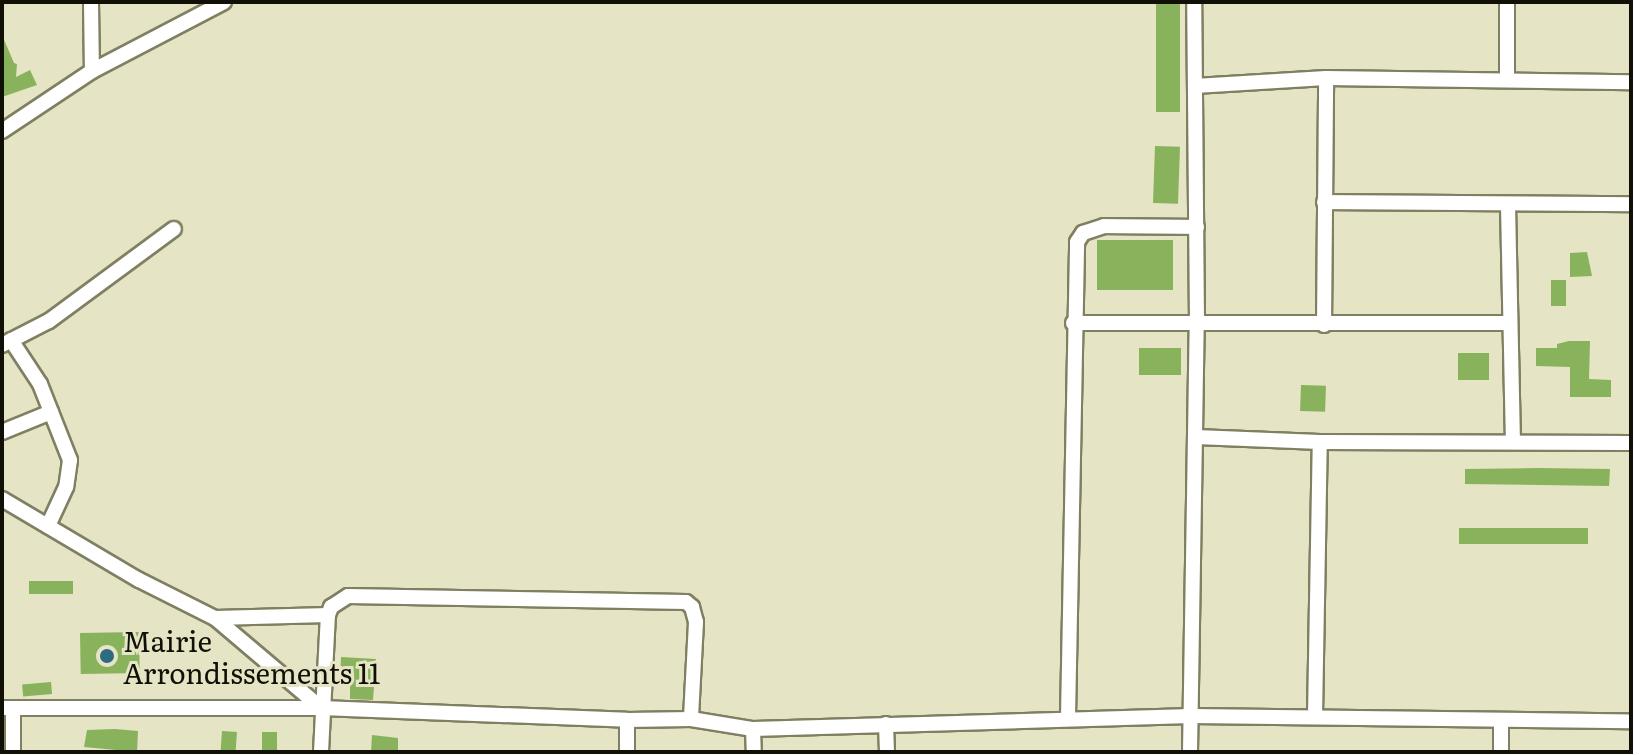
<!DOCTYPE html>
<html>
<head>
<meta charset="utf-8">
<style>
  body { margin:0 }
  #map { position:relative; width:1633px; height:754px; overflow:hidden; background:#e5e4c4; font-family:Literata,serif }
  div>[style] { position:absolute }
  .building>* { inset:0; background:#89b25c; transform-origin:0 0 }
  .roads { filter:drop-shadow(2px 0 #807f62) drop-shadow(-2px 0 #807f62) drop-shadow(0 2px #807f62) drop-shadow(0 -2px #807f62) }
  .street>* { height:14px; margin:-7px; padding:0 7px; transform-origin:7px; border-radius:7px; background:#fff }
  .dots>* { width:22px; height:22px; translate:-50% -50%; box-sizing:border-box; border:4px solid #e5e4c4; border-radius:50% }
  span { translate:-50% -50%; white-space:nowrap; text-align:center; line-height:1.15; -webkit-text-stroke:6px #e5e4c4; paint-order:stroke }
  .poi-label { font-size:28px; color:#111006 }
  .left { translate:0 -50%; text-align:left }
  .frame { position:absolute; inset:0; border:4px solid #111006; pointer-events:none }
</style>
</head>
<body>
<div id="map">
  <div class="building">
    <i style="left:1156px;top:2px;width:24px;height:110px"></i>
    <i style="clip-path:polygon(2px 35px,14px 63px,17px 64px,16px 77px,30px 70px,37px 85px,2px 97px)"></i>
    <i style="left:1155px;top:146px;width:25px;height:57px;rotate:2deg"></i>
    <i style="left:1173px;top:240px;width:50px;height:76px;rotate:90deg"></i>
    <i style="clip-path:polygon(1587px 252px,1592px 276px,1570px 277px,1570px 253px)"></i>
    <i style="left:1551px;top:280px;width:15px;height:26px"></i>
    <i style="clip-path:polygon(1569px 341px,1590px 341px,1589px 379px,1611px 380px,1611px 397px,1570px 397px,1570px 367px,1536px 366px,1536px 348px,1557px 348px,1557px 344px)"></i>
    <i style="left:1139px;top:348px;width:42px;height:27px"></i>
    <i style="left:1458px;top:353px;width:31px;height:27px"></i>
    <i style="left:1301px;top:385px;width:25px;height:26px;rotate:2deg"></i>
    <i style="clip-path:polygon(1539px 468px,1610px 469px,1609px 486px,1465px 484px,1465px 469px)"></i>
    <i style="left:1459px;top:528px;width:129px;height:16px"></i>
    <i style="left:29px;top:581px;width:44px;height:13px"></i>
    <i style="left:139px;top:632px;width:41px;height:59px;rotate:89deg"></i>
    <i style="clip-path:polygon(341px 657px,376px 659px,373px 700px,350px 699px,350px 684px,340px 684px)"></i>
    <i style="left:51px;top:682px;width:12px;height:29px;rotate:85deg"></i>
    <i style="clip-path:polygon(115px 729px,138px 731px,137px 752px,84px 747px,87px 730px)"></i>
    <i style="left:222px;top:731px;width:15px;height:21px;rotate:4deg"></i>
    <i style="left:262px;top:732px;width:15px;height:20px"></i>
    <i style="clip-path:polygon(372px 735px,398px 738px,398px 752px,371px 752px)"></i>
  </div>
  <div class="roads">
    <div class="street">
      <i style="left:91px;top:2px;width:69px;rotate:89.2deg"></i>
      <i style="left:1507px;top:79px;width:77px;rotate:-90deg"></i>
      <i style="left:1195px;top:86px;width:131px;rotate:-3.5deg"></i>
      <i style="left:1326px;top:78px;width:305px;rotate:0.8deg"></i>
      <i style="left:2px;top:131px;width:108px;rotate:-33.7deg"></i>
      <i style="left:92px;top:71px;width:149px;rotate:-27.6deg"></i>
      <i style="left:1324px;top:202px;width:307px;rotate:0.4deg"></i>
      <i style="left:1508px;top:205px;width:235px;rotate:88.8deg"></i>
      <i style="left:1073px;top:323px;width:436px"></i>
      <i style="left:1324px;top:325px;width:247px;rotate:-89.5deg"></i>
      <i style="left:11px;top:340px;width:53px;rotate:56.6deg"></i>
      <i style="left:40px;top:384px;width:82px;rotate:68.5deg"></i>
      <i style="left:70px;top:460px;width:27px;rotate:98deg"></i>
      <i style="left:66px;top:487px;width:43px;rotate:114.8deg"></i>
      <i style="left:2px;top:345px;width:53px;rotate:-27.1deg"></i>
      <i style="left:49px;top:321px;width:155px;rotate:-36.4deg"></i>
      <i style="left:2px;top:432px;width:53px;rotate:-22.2deg"></i>
      <i style="left:1196px;top:437px;width:124px;rotate:2.3deg"></i>
      <i style="left:1320px;top:442px;width:311px;rotate:0.2deg"></i>
      <i style="left:2px;top:499px;width:159px;rotate:30.6deg"></i>
      <i style="left:139px;top:580px;width:85px;rotate:26.6deg"></i>
      <i style="left:215px;top:618px;width:139px;rotate:40.3deg"></i>
      <i style="left:215px;top:618px;width:113px;rotate:-1.5deg"></i>
      <i style="left:2px;top:708px;width:319px"></i>
      <i style="left:321px;top:708px;width:306px;rotate:2.2deg"></i>
      <i style="left:627px;top:720px;width:64px;rotate:-0.9deg"></i>
      <i style="left:691px;top:719px;width:63px;rotate:9.2deg"></i>
      <i style="left:753px;top:729px;width:438px;rotate:-1.7deg"></i>
      <i style="left:1191px;top:716px;width:440px;rotate:0.7deg"></i>
      <i style="left:1315px;top:716px;width:274px;rotate:-89deg"></i>
      <i style="left:1068px;top:717px;width:475px;rotate:-88.9deg"></i>
      <i style="left:1077px;top:242px;width:11px;rotate:-56deg"></i>
      <i style="left:1083px;top:233px;width:22px;rotate:-18deg"></i>
      <i style="left:1104px;top:226px;width:93px;rotate:0.6deg"></i>
      <i style="left:886px;top:724px;width:28px;rotate:88deg"></i>
      <i style="left:753px;top:729px;width:23px;rotate:88deg"></i>
      <i style="left:13px;top:752px;width:44px;rotate:-90deg"></i>
      <i style="left:321px;top:752px;width:137px;rotate:-87.1deg"></i>
      <i style="left:328px;top:615px;width:9px;rotate:-69deg"></i>
      <i style="left:331px;top:607px;width:20px;rotate:-33deg"></i>
      <i style="left:348px;top:596px;width:338px;rotate:1deg"></i>
      <i style="left:686px;top:602px;width:8px;rotate:40deg"></i>
      <i style="left:692px;top:607px;width:16px;rotate:75deg"></i>
      <i style="left:696px;top:622px;width:97px;rotate:93deg"></i>
      <i style="left:627px;top:752px;width:32px;rotate:-90deg"></i>
      <i style="left:1190px;top:752px;width:429px;rotate:-89.1deg"></i>
      <i style="left:1197px;top:323px;width:321px;rotate:-90.5deg"></i>
      <i style="left:1501px;top:752px;width:32px;rotate:-90deg"></i>
    </div>
  </div>
  <div class="dots">
    <i style="left:107px;top:656px;background:#2d6b81"></i>
  </div>
  <div class="poi-label">
    <span class="left" style="left:123px;top:656px">Mairie<br>Arrondissements 11</span>
  </div>
  <div class="frame"></div>
</div>
</body>
</html>
